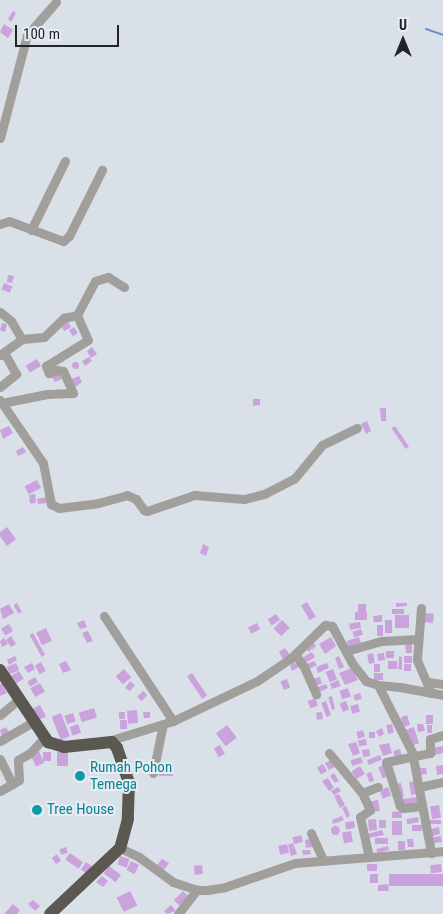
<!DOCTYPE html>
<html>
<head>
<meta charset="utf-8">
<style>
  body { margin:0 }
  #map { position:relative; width:443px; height:914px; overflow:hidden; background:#dae0e7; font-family:"Roboto Condensed",sans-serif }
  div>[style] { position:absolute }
  .stream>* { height:2px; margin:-1px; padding:0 1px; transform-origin:1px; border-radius:1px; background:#6a90c6 }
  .building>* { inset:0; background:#caa2dc; transform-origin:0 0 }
  .round { border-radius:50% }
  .minor>* { height:9px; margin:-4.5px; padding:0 4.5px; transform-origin:4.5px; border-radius:4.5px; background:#a19f9c }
  .highway>* { height:12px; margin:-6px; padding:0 6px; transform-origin:6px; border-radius:6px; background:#5a5851 }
  .dots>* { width:14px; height:14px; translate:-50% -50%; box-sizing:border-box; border:2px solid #e7edf4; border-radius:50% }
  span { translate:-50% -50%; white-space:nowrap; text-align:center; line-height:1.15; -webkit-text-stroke:4px #e7edf4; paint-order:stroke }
  .culture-label { font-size:15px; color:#0d838f }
  .left { translate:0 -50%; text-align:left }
  .north { position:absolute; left:378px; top:15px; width:50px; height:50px; -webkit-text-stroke:4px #e7edf4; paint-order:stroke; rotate:0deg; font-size:14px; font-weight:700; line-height:20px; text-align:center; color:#222427 }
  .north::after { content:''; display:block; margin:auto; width:18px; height:22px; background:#222427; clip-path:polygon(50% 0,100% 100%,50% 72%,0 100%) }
  .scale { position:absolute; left:15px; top:25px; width:104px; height:22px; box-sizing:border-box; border:2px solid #222427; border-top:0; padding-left:6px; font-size:15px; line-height:18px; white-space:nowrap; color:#222427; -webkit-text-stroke:4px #e7edf4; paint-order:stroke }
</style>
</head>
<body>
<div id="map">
  <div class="stream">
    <i style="left:426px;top:29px;width:18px;rotate:19deg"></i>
  </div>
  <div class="building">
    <i style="clip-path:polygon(13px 11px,16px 13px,11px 22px,8px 19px)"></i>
    <i style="clip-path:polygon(4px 24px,13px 30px,8px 38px,0 32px)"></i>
    <i style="clip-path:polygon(8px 275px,14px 276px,12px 283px,7px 282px)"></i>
    <i style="left:4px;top:283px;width:9px;height:7px;rotate:21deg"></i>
    <i style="left:68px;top:322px;width:6px;height:8px;rotate:59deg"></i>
    <i style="clip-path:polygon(2px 323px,7px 324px,5px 332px,0 330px)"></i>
    <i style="left:74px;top:327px;width:7px;height:6px;rotate:56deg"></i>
    <i style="clip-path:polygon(92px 347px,97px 354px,91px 358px,87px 351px)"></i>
    <i style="clip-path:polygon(89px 357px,92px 361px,85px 366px,82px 361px)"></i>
    <i style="left:37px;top:359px;width:8px;height:13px;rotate:60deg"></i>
    <i class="round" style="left:71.5px;top:361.5px;width:7px;height:7px"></i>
    <i style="clip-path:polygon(59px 373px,62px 379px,55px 382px,52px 377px)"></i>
    <i style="clip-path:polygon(79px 376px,82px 382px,74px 388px,69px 380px)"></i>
    <i style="clip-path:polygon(253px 399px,260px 399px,260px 405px,253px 406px)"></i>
    <i style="clip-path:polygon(380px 408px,386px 408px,386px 421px,381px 421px)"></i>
    <i style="clip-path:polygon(367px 421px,371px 431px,366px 434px,361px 424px)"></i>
    <i style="clip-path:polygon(9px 426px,13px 433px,3px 439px,0 430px)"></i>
    <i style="left:395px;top:426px;width:25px;height:4px;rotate:56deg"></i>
    <i style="clip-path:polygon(23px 447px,26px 452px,18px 456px,16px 451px)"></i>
    <i style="left:37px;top:480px;width:9px;height:14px;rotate:63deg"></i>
    <i style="left:35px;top:494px;width:9px;height:6px;rotate:84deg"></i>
    <i style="clip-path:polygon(46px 497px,47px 503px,38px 504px,37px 499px)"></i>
    <i style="clip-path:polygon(7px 527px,16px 539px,7px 546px,0 536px,0 532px)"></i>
    <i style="clip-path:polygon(203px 544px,209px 547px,206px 556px,200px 553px)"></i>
    <i style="left:307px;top:602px;width:17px;height:7px;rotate:59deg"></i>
    <i style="left:17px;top:603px;width:10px;height:4px;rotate:61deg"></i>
    <i style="clip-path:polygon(396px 603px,407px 603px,407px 606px,396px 607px)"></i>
    <i style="clip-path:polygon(9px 604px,14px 613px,3px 619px,0 609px)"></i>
    <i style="left:358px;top:604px;width:8px;height:8px"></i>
    <i style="left:392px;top:609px;width:12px;height:5px"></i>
    <i style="left:367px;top:612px;width:8px;height:12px;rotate:90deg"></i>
    <i style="left:424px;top:613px;width:10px;height:9px;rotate:6deg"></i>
    <i style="left:276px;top:614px;width:7px;height:10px;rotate:56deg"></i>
    <i style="clip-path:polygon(382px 615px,382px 622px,374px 622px,373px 616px)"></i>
    <i style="left:395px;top:615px;width:14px;height:13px"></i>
    <i style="clip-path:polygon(84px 620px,87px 627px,80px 629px,77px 623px)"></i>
    <i style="left:282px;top:620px;width:11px;height:12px;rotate:45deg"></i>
    <i style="left:385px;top:620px;width:7px;height:13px"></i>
    <i style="left:360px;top:622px;width:6px;height:11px;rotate:81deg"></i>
    <i style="left:257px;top:623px;width:7px;height:10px;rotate:63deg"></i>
    <i style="left:9px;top:624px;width:8px;height:9px;rotate:60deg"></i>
    <i style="left:377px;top:625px;width:6px;height:11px"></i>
    <i style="left:46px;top:628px;width:14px;height:11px;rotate:65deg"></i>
    <i style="left:361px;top:629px;width:6px;height:9px;rotate:72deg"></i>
    <i style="clip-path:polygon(88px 631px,93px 641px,87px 643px,82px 633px)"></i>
    <i style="left:33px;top:633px;width:25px;height:4px;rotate:61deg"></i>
    <i style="clip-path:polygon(11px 636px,16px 644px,11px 647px,6px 640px)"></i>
    <i style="clip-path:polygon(331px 637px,336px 646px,325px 654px,319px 644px)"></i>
    <i style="left:359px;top:637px;width:6px;height:13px;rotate:72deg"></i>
    <i style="clip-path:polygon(4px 638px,8px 644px,2px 647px,0 641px)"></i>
    <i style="clip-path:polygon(312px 641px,316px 646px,312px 650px,310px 647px,311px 650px,309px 652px,305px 648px)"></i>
    <i style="clip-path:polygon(412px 641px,412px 653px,406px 653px,405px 642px)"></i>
    <i style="clip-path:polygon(285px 648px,290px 655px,283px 659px,279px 652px)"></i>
    <i style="left:386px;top:651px;width:8px;height:7px"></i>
    <i style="left:312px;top:652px;width:6px;height:11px;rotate:59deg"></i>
    <i style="left:373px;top:653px;width:10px;height:6px;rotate:79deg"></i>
    <i style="left:384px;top:653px;width:7px;height:7px;rotate:82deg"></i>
    <i style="clip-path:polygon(15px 656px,17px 660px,9px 665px,7px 660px)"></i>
    <i style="clip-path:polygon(339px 656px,344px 667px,339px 669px,335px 658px)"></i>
    <i style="clip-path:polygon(399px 656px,402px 657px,402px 670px,398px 669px)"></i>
    <i style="left:404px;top:656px;width:8px;height:7px"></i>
    <i style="clip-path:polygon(66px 661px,71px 670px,63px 673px,59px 664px)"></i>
    <i style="clip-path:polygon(314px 661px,317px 665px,309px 669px,307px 664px)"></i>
    <i style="left:388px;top:661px;width:9px;height:8px"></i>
    <i style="left:41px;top:662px;width:10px;height:7px;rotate:61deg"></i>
    <i style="clip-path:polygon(297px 662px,299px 667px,292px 671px,290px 665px)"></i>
    <i style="left:16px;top:663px;width:8px;height:10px;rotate:67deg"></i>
    <i style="clip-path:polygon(32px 663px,35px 669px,28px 673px,24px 667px)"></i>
    <i style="clip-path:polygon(327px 663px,329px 668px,318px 673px,316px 667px)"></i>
    <i style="left:374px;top:664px;width:6px;height:8px"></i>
    <i style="left:404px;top:664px;width:7px;height:7px"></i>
    <i style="clip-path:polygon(352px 668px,358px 680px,345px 685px,339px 673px)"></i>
    <i style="left:124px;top:669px;width:11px;height:11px;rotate:49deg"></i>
    <i style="left:333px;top:669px;width:11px;height:8px;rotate:68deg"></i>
    <i style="left:19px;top:671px;width:9px;height:9px;rotate:58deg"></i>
    <i style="left:192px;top:673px;width:27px;height:6px;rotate:56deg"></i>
    <i style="left:374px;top:673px;width:9px;height:7px"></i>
    <i style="left:35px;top:677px;width:6px;height:9px;rotate:59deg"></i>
    <i style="left:320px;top:677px;width:7px;height:9px;rotate:74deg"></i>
    <i style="left:287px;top:679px;width:9px;height:7px;rotate:69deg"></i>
    <i style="clip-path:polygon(338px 680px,341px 686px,332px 689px,330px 684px)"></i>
    <i style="clip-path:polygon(130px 681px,135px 685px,130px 691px,125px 688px)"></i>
    <i style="clip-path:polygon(2px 683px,7px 693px,0 696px,0 684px)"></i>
    <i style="left:40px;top:683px;width:10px;height:11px;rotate:61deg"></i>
    <i style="clip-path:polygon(326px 684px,328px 688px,317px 693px,315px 688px)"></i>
    <i style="left:348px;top:688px;width:9px;height:9px;rotate:72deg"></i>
    <i style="left:143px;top:691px;width:6px;height:8px;rotate:45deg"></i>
    <i style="left:360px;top:693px;width:6px;height:7px;rotate:72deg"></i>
    <i style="clip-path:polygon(332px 696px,335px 709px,332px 710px,328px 697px)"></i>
    <i style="left:315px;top:698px;width:8px;height:8px;rotate:67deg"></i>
    <i style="left:326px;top:701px;width:15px;height:5px;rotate:70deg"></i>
    <i style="left:346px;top:701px;width:9px;height:7px;rotate:69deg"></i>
    <i style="left:358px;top:704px;width:8px;height:8px;rotate:76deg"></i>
    <i style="left:40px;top:705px;width:13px;height:10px;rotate:63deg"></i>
    <i style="left:94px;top:708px;width:10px;height:16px;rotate:73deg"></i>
    <i style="left:137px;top:710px;width:13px;height:10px;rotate:86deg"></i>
    <i style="left:119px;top:712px;width:6px;height:7px"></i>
    <i style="clip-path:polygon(143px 712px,150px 712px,150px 718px,144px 718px)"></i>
    <i style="left:322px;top:712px;width:7px;height:6px;rotate:82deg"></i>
    <i style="left:61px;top:713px;width:25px;height:10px;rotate:69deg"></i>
    <i style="left:73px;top:713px;width:9px;height:9px;rotate:72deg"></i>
    <i style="clip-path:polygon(407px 715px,410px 725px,403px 727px,401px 717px)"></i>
    <i style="left:433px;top:715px;width:9px;height:7px;rotate:90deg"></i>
    <i style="left:127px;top:720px;width:9px;height:7px;rotate:90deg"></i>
    <i style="left:78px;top:724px;width:9px;height:9px;rotate:69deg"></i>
    <i style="left:392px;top:724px;width:9px;height:6px;rotate:77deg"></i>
    <i style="clip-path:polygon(417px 724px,423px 724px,425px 731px,418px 732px)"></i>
    <i style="left:227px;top:725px;width:16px;height:14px;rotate:52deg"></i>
    <i style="left:427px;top:725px;width:5px;height:8px"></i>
    <i style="clip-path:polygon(6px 727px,10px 734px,2px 737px,0 730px)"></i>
    <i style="left:414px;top:727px;width:17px;height:9px;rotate:73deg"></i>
    <i style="clip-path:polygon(382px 728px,384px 734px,379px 737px,376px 731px)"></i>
    <i style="left:363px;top:730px;width:7px;height:7px;rotate:74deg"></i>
    <i style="left:369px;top:732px;width:6px;height:6px"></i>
    <i style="left:366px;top:739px;width:6px;height:8px;rotate:81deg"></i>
    <i style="clip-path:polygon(356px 742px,360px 753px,353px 756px,348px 744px)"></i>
    <i style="clip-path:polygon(389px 743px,392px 753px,383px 756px,379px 745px)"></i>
    <i style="left:220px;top:745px;width:10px;height:7px;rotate:61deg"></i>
    <i style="clip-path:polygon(443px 746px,443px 753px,434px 755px,432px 748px)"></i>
    <i style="left:369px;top:749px;width:7px;height:7px;rotate:82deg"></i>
    <i style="left:400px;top:749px;width:7px;height:7px;rotate:74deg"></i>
    <i style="left:39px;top:751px;width:13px;height:9px;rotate:67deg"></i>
    <i style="left:43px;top:752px;width:8px;height:9px"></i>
    <i style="left:57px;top:752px;width:11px;height:14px"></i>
    <i style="left:380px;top:755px;width:5px;height:14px;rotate:68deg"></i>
    <i style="left:361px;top:757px;width:6px;height:11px;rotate:72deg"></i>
    <i style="clip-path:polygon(332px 760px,335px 767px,329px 770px,325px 763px)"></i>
    <i style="left:323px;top:764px;width:8px;height:7px;rotate:60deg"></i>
    <i style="left:384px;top:765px;width:12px;height:6px;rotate:70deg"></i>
    <i style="clip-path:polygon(443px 765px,443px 774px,437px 775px,436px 766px)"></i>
    <i style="left:159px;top:766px;width:14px;height:10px"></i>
    <i style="left:360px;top:766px;width:9px;height:10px;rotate:58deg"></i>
    <i style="clip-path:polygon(418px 768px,426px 768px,427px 774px,419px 775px)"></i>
    <i style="left:371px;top:772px;width:9px;height:5px;rotate:69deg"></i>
    <i style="clip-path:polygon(334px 773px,339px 781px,335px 783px,330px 776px)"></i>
    <i style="clip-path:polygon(328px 778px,334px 788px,329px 791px,322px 781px)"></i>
    <i style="left:416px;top:781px;width:13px;height:7px;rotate:81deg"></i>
    <i style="clip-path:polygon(401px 783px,404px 797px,399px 798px,395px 784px)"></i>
    <i style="clip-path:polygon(338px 787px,341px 791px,334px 795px,331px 791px)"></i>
    <i style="left:388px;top:787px;width:9px;height:9px;rotate:69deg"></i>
    <i style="clip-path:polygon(339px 794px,345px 805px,340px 808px,334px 796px)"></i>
    <i style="left:417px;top:797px;width:7px;height:16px;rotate:82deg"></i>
    <i style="left:378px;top:800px;width:11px;height:8px;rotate:80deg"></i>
    <i style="left:439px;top:805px;width:13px;height:9px;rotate:81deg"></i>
    <i style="left:346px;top:806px;width:11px;height:4px;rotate:68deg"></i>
    <i style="clip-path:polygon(401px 811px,402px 818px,392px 818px,392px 812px)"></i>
    <i style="clip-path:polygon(342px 816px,344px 820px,333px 824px,332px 820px)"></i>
    <i style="left:418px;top:817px;width:5px;height:12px;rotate:79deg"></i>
    <i style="left:376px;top:819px;width:11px;height:8px;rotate:85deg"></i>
    <i style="left:386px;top:820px;width:8px;height:7px;rotate:90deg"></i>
    <i style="left:441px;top:820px;width:4px;height:13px;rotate:90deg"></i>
    <i style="left:354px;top:821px;width:7px;height:9px;rotate:82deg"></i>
    <i style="left:392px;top:821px;width:10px;height:14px"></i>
    <i style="left:422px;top:825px;width:6px;height:10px;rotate:90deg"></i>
    <i class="round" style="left:330.5px;top:825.5px;width:9px;height:9px"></i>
    <i style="clip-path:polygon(439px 827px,440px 834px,432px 836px,431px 829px)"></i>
    <i style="clip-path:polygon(382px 830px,384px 835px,368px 838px,367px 834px)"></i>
    <i style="left:351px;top:831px;width:11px;height:9px;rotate:80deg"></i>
    <i style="left:301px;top:835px;width:7px;height:9px;rotate:74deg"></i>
    <i style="left:441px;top:836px;width:6px;height:8px;rotate:81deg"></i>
    <i style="left:388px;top:838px;width:6px;height:13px;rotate:90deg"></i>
    <i style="left:312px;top:839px;width:8px;height:7px;rotate:83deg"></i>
    <i style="clip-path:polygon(407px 839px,413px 839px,414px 847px,408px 847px)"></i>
    <i style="left:398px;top:841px;width:7px;height:9px"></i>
    <i style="clip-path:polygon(293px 843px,297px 854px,291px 856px,288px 845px)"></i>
    <i style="left:287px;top:844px;width:9px;height:9px;rotate:77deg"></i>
    <i style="left:388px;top:846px;width:4px;height:12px;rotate:76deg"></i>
    <i style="left:66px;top:847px;width:6px;height:7px;rotate:72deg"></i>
    <i style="clip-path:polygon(302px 850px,310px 850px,311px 854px,303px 855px)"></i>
    <i style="left:70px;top:853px;width:16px;height:8px;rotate:35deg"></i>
    <i style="clip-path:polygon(57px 854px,61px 861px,56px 864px,52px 858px)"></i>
    <i style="left:120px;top:856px;width:10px;height:9px;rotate:17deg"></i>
    <i style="clip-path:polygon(162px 859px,169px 863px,164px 870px,157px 865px)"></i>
    <i style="left:131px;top:861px;width:9px;height:10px;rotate:27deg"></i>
    <i style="left:86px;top:862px;width:7px;height:9px;rotate:34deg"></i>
    <i style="left:377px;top:864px;width:7px;height:10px;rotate:90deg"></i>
    <i style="left:441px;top:864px;width:8px;height:11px;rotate:83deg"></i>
    <i style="left:202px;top:865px;width:9px;height:8px;rotate:84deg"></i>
    <i style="left:109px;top:866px;width:15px;height:9px;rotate:37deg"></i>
    <i style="left:370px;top:874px;width:8px;height:9px"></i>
    <i style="left:443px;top:874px;width:12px;height:54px;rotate:90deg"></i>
    <i style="clip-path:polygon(102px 876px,108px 881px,103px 887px,96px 882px)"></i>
    <i style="clip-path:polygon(388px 884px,389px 891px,378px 891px,378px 885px)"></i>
    <i style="left:130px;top:891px;width:16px;height:15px;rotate:63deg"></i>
    <i style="left:183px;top:891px;width:8px;height:13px;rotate:45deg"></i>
    <i style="clip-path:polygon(33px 900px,40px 906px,35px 911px,28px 904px)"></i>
    <i style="clip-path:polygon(13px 904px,20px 910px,17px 914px,4px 914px)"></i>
    <i style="clip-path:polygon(171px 905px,176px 911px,167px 914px,164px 911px)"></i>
  </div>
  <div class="minor">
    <i style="left:0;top:138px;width:106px;rotate:-75.3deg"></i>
    <i style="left:27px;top:35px;width:44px;rotate:-48.7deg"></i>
    <i style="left:0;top:224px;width:9px;rotate:-18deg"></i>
    <i style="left:9px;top:221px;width:58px;rotate:20.3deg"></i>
    <i style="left:63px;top:241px;width:8px;rotate:-40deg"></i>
    <i style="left:69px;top:236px;width:74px;rotate:-63.4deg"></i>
    <i style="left:31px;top:230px;width:77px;rotate:-63.8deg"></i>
    <i style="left:0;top:312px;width:14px;rotate:39deg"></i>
    <i style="left:11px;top:321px;width:21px;rotate:59deg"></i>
    <i style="left:0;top:355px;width:27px;rotate:-36deg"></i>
    <i style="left:22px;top:339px;width:22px;rotate:-5deg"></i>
    <i style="left:44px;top:337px;width:28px;rotate:-44deg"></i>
    <i style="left:64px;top:318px;width:13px;rotate:-13deg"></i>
    <i style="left:0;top:387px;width:21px;rotate:-39deg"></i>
    <i style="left:16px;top:374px;width:25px;rotate:-119deg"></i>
    <i style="left:0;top:400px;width:76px;rotate:55.7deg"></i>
    <i style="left:43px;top:463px;width:42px;rotate:79deg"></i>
    <i style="left:51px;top:504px;width:9px;rotate:27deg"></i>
    <i style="left:59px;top:508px;width:39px;rotate:-7deg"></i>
    <i style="left:98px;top:503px;width:30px;rotate:-15deg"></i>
    <i style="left:127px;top:495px;width:10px;rotate:24deg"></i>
    <i style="left:136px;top:499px;width:14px;rotate:54deg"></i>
    <i style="left:144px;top:510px;width:3px;rotate:18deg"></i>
    <i style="left:147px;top:511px;width:50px;rotate:-18.8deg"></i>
    <i style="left:194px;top:495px;width:50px;rotate:4.6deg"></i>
    <i style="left:244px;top:499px;width:21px;rotate:-14deg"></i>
    <i style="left:264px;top:494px;width:34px;rotate:-27deg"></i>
    <i style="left:294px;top:479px;width:44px;rotate:-50.5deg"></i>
    <i style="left:322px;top:445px;width:39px;rotate:-26deg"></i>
    <i style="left:2px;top:403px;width:46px;rotate:-11.3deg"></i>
    <i style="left:47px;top:394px;width:26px;rotate:-2deg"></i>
    <i style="left:73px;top:393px;width:24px;rotate:-114deg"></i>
    <i style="left:63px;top:371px;width:6px;rotate:-171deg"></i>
    <i style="left:57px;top:370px;width:9px;rotate:159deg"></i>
    <i style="left:49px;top:373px;width:8px;rotate:-113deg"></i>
    <i style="left:46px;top:366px;width:49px;rotate:-31.8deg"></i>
    <i style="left:88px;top:340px;width:27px;rotate:-114deg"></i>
    <i style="left:77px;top:315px;width:38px;rotate:-62deg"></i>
    <i style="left:95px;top:281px;width:14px;rotate:-17deg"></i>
    <i style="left:108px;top:277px;width:19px;rotate:32deg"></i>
    <i style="left:421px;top:608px;width:52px;rotate:94.4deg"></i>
    <i style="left:417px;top:660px;width:36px;rotate:67deg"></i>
    <i style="left:104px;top:616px;width:126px;rotate:56.7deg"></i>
    <i style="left:346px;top:651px;width:37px;rotate:-16deg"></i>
    <i style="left:382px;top:641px;width:36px;rotate:-3deg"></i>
    <i style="left:295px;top:654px;width:16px;rotate:55deg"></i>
    <i style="left:304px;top:667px;width:30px;rotate:66deg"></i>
    <i style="left:428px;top:682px;width:15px;rotate:8deg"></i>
    <i style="left:378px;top:685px;width:75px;rotate:63.1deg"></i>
    <i style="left:412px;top:752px;width:103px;rotate:79.3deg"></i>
    <i style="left:0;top:715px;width:25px;rotate:-40deg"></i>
    <i style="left:0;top:741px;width:38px;rotate:-30deg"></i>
    <i style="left:108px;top:741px;width:68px;rotate:-17.1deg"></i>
    <i style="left:173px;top:721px;width:93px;rotate:-25.5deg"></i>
    <i style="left:257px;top:681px;width:40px;rotate:-34deg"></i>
    <i style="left:290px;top:659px;width:49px;rotate:-44.2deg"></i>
    <i style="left:325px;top:625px;width:7px;rotate:8deg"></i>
    <i style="left:332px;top:626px;width:42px;rotate:61.6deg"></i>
    <i style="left:352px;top:663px;width:23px;rotate:52deg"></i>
    <i style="left:366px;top:681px;width:13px;rotate:18deg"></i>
    <i style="left:378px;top:685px;width:22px;rotate:5deg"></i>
    <i style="left:400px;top:687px;width:44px;rotate:10.5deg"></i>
    <i style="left:329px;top:753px;width:52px;rotate:50.5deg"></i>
    <i style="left:0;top:759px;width:28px;rotate:64deg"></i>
    <i style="left:153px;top:773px;width:50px;rotate:-78.5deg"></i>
    <i style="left:419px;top:787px;width:25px;rotate:-12deg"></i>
    <i style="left:0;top:791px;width:22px;rotate:-30deg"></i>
    <i style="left:19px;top:780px;width:20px;rotate:-93deg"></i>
    <i style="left:18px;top:760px;width:14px;rotate:-30deg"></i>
    <i style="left:30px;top:753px;width:21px;rotate:-47deg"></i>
    <i style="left:422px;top:806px;width:19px;rotate:174deg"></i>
    <i style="left:403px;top:808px;width:4px;rotate:-146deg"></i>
    <i style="left:400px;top:806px;width:46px;rotate:-107.7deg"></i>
    <i style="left:386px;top:762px;width:45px;rotate:-11.6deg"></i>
    <i style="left:430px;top:753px;width:14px;rotate:-90deg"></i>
    <i style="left:430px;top:739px;width:14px;rotate:-17deg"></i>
    <i style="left:311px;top:833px;width:30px;rotate:66deg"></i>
    <i style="left:120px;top:848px;width:21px;rotate:25deg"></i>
    <i style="left:139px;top:857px;width:42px;rotate:36.3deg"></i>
    <i style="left:173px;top:882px;width:25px;rotate:18deg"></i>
    <i style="left:197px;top:890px;width:10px"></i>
    <i style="left:207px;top:890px;width:18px;rotate:-9deg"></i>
    <i style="left:225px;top:887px;width:74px;rotate:-18.9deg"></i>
    <i style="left:295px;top:863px;width:148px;rotate:-4.6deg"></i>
    <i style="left:369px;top:857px;width:41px;rotate:-102.7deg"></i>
    <i style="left:360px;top:817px;width:12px;rotate:-35deg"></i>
    <i style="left:370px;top:810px;width:19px;rotate:-115deg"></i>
    <i style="left:362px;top:793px;width:17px;rotate:-21deg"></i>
    <i style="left:178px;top:914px;width:31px;rotate:-52deg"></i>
  </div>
  <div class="highway">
    <i style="left:0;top:670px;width:87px;rotate:56.3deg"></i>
    <i style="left:48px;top:742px;width:17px;rotate:17deg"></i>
    <i style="left:64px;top:747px;width:48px;rotate:-5.9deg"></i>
    <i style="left:112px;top:742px;width:8px;rotate:50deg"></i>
    <i style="left:117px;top:748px;width:37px;rotate:71deg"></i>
    <i style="left:129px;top:783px;width:36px;rotate:92deg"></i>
    <i style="left:128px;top:819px;width:30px;rotate:105deg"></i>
    <i style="left:120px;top:848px;width:96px;rotate:136.7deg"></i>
  </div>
  <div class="dots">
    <i style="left:80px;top:776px;background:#0f9aa8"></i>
    <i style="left:37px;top:810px;background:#0f9aa8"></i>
  </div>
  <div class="culture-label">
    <span class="left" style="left:90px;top:776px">Rumah Pohon<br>Temega</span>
    <span class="left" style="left:47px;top:810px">Tree House</span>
  </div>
  <div class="north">U</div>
  <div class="scale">100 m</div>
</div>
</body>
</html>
